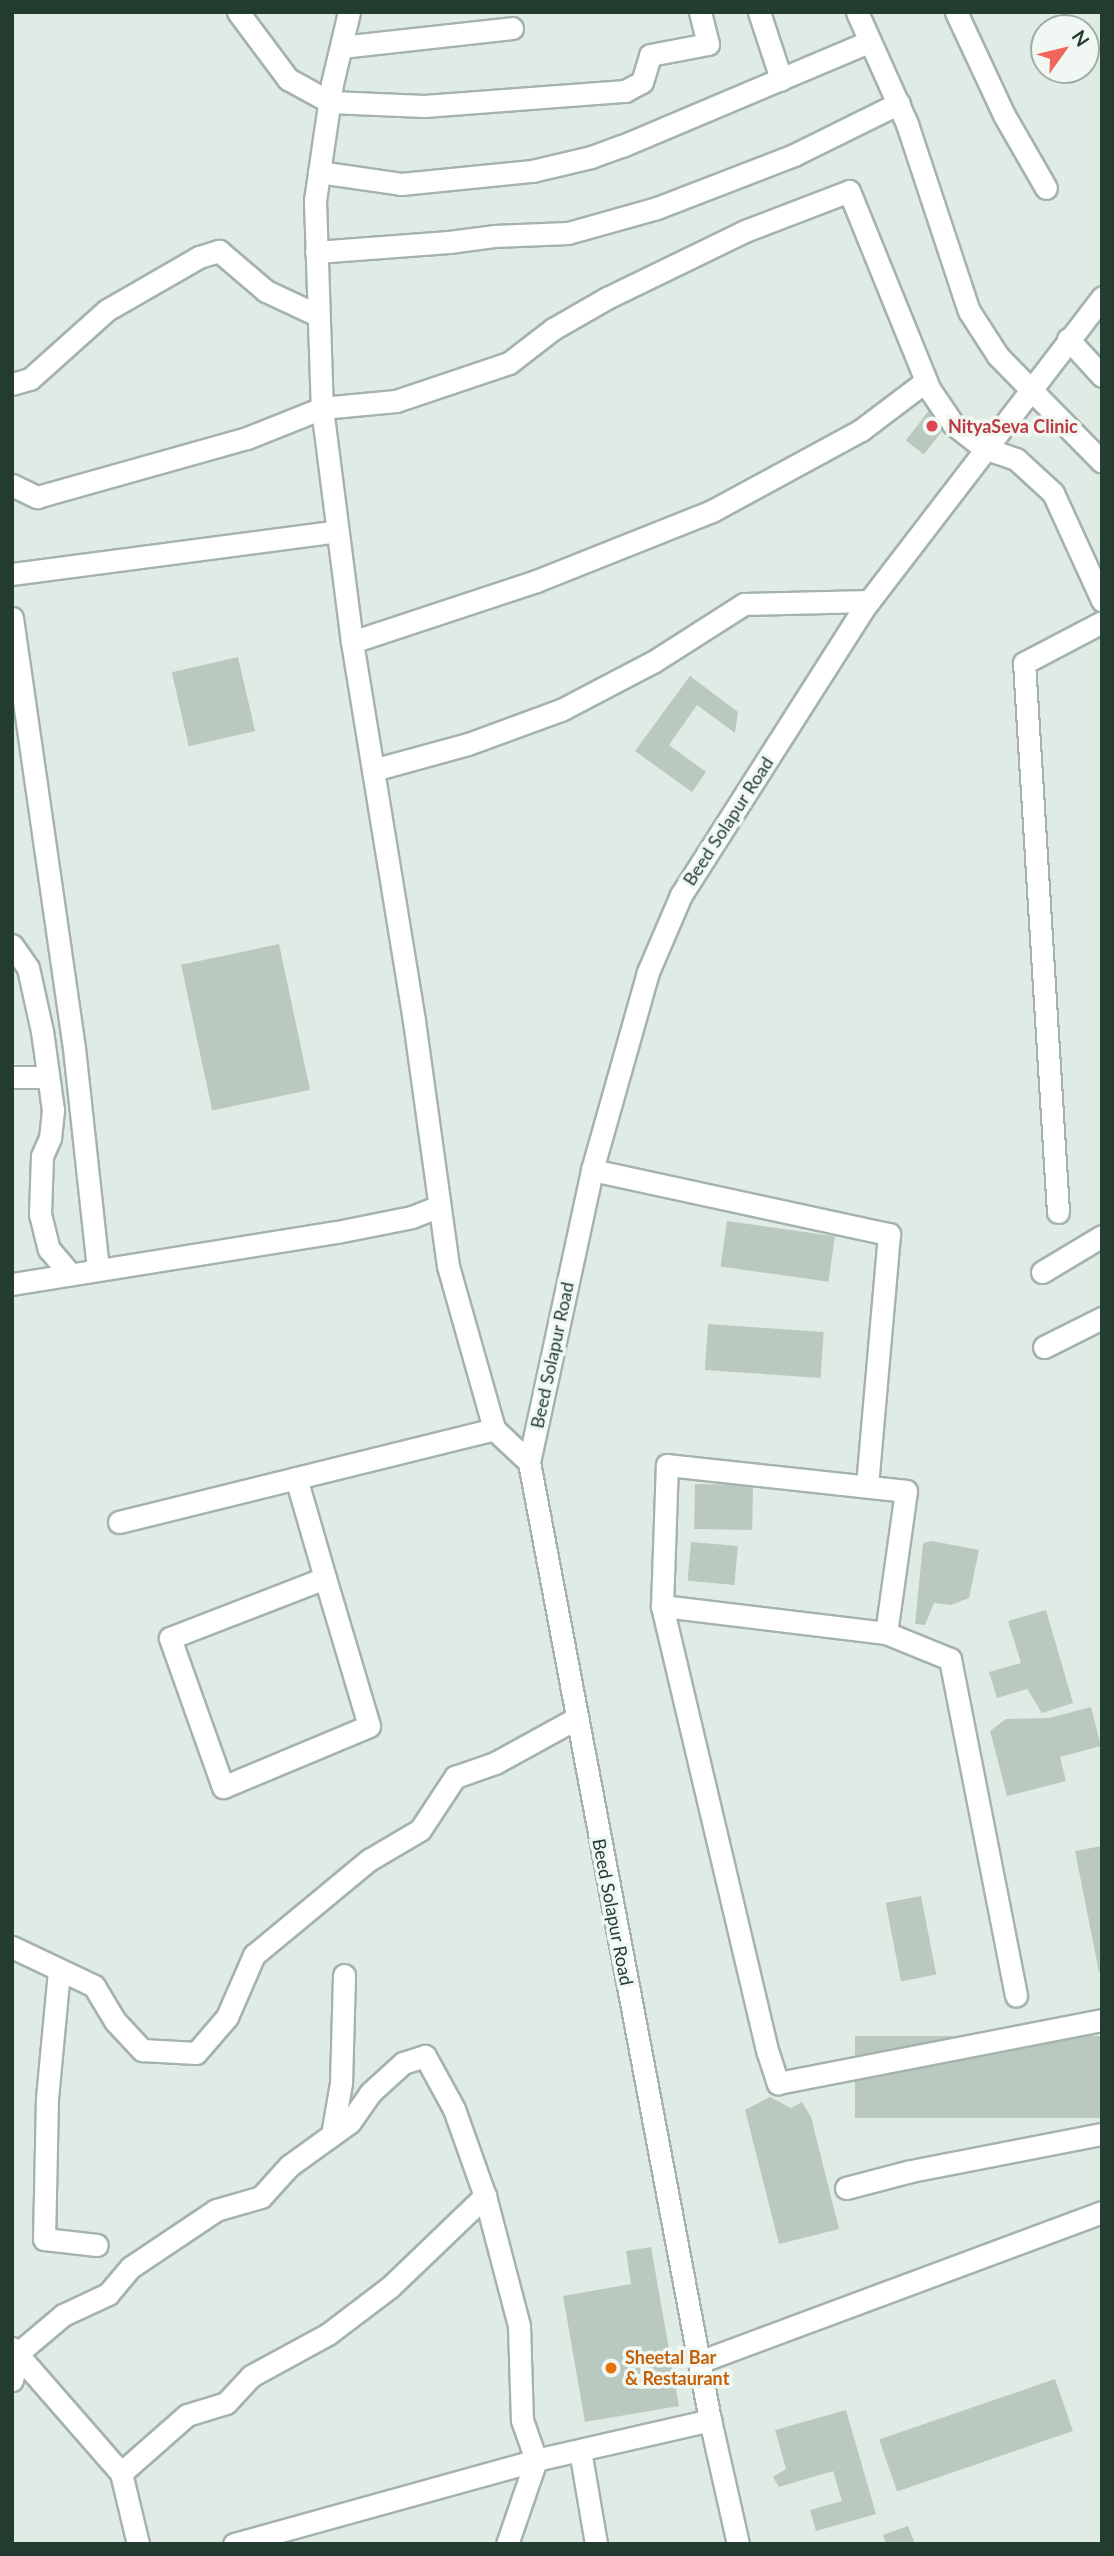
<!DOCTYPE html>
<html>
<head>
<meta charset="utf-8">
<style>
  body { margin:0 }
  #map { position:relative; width:1114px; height:2556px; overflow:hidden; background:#e1ebe5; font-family:Lato,sans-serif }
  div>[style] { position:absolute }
  .building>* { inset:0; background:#b9c9c0; transform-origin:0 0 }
  .roads { filter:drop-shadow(2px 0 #a4b3ab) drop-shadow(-2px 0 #a4b3ab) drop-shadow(0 2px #a4b3ab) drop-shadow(0 -2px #a4b3ab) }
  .street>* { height:21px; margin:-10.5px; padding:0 10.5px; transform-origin:10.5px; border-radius:10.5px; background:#fff }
  .secondary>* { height:21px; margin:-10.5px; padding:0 10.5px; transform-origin:10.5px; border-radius:10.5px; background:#fff }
  .dots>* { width:19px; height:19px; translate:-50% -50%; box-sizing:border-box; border:4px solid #f1f8f4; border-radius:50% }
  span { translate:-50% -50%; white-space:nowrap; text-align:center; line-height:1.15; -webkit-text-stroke:7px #f1f8f4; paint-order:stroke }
  .health-label { font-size:18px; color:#be3a42; font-weight:700 }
  .left { translate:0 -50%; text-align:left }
  .street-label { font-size:18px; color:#223c30 }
  .food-label { font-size:18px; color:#c56008; font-weight:700 }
  .frame { position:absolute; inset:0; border:14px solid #223c30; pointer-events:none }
  .north { position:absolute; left:1030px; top:14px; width:70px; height:70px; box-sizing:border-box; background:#f1f8f4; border:2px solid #9eada6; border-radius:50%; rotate:56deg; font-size:19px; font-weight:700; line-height:28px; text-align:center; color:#223c30 }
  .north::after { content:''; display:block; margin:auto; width:24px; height:32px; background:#f0665b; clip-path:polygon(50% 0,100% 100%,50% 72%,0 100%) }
</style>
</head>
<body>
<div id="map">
  <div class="building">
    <i style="left:931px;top:408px;width:23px;height:41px;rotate:38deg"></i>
    <i style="left:238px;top:657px;width:76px;height:68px;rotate:77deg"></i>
    <i style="clip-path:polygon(690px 676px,738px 712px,735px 733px,697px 705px,669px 745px,706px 772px,692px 792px,635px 751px)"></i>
    <i style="left:279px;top:944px;width:149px;height:100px;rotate:78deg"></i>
    <i style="left:727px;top:1221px;width:109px;height:46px;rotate:8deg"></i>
    <i style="left:708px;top:1324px;width:116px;height:46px;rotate:4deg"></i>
    <i style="left:695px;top:1484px;width:58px;height:45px;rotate:1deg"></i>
    <i style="clip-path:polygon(932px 1541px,979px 1550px,969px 1598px,951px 1605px,934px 1603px,925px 1625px,915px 1624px,923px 1543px)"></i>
    <i style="left:691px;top:1542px;width:47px;height:39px;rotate:5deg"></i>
    <i style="clip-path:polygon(1046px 1610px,1073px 1703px,1042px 1713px,1027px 1689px,997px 1698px,989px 1672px,1021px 1663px,1008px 1621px)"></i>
    <i style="clip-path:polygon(1091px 1707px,1101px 1746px,1060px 1757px,1066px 1781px,1007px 1796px,990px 1731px,1006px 1719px,1049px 1718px)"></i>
    <i style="clip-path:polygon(1102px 1846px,1102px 1971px,1099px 1972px,1075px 1851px)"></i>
    <i style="left:921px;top:1896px;width:80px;height:36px;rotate:79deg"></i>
    <i style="left:1102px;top:2036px;width:82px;height:247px;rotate:90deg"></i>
    <i style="clip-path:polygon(770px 2097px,791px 2108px,802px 2102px,811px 2117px,839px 2229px,779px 2244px,745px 2110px)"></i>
    <i style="clip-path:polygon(651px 2247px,679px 2406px,585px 2422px,563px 2296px,631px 2284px,626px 2251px)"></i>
    <i style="left:1055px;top:2379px;width:55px;height:186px;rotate:71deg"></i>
    <i style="clip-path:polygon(846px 2410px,876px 2514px,816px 2531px,810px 2510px,842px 2501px,833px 2471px,779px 2487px,773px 2477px,786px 2469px,775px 2430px)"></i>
    <i style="clip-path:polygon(908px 2526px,915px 2544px,886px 2544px,883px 2535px)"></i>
  </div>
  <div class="roads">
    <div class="street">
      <i style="left:238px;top:12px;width:84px;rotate:53.3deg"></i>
      <i style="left:288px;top:79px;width:48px;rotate:28.7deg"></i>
      <i style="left:330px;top:102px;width:94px;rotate:2.4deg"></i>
      <i style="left:424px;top:106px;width:202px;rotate:-4.3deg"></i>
      <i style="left:625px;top:91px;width:19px;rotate:-28deg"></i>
      <i style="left:642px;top:82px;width:28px;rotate:-73deg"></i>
      <i style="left:650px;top:55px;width:59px;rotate:-10.7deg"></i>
      <i style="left:708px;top:44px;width:33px;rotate:-104deg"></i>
      <i style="left:759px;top:12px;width:71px;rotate:71.8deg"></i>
      <i style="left:857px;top:12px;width:123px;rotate:65.9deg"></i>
      <i style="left:907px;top:124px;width:197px;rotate:71.7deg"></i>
      <i style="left:969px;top:311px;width:54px;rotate:57.2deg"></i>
      <i style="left:998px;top:356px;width:148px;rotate:45.5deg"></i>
      <i style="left:956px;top:12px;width:114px;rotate:65deg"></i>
      <i style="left:1004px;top:115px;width:84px;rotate:60.1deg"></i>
      <i style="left:341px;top:47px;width:172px;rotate:-6.3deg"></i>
      <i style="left:319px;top:172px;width:83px;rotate:8.3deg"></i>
      <i style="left:401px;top:184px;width:132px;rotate:-5.7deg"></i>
      <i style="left:532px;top:171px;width:61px;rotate:-13.3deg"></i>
      <i style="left:591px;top:157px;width:33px;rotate:-20deg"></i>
      <i style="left:622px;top:146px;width:269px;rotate:-22.9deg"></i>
      <i style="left:316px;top:252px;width:133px;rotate:-4.3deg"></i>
      <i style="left:449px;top:242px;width:45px;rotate:-7.6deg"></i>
      <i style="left:494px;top:236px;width:74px;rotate:-2.3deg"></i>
      <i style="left:568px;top:233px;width:92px;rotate:-15.7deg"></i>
      <i style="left:657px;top:208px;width:147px;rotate:-21.1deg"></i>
      <i style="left:794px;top:155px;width:117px;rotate:-26.3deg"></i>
      <i style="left:1068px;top:339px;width:50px;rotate:47.4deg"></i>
      <i style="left:12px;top:384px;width:19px;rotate:-16deg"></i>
      <i style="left:30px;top:379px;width:103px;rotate:-41.9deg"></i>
      <i style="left:107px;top:310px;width:106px;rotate:-29.9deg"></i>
      <i style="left:199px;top:257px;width:21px;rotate:-17deg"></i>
      <i style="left:219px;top:251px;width:62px;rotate:40.4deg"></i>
      <i style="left:266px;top:291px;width:56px;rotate:25.2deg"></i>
      <i style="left:12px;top:485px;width:28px;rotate:26deg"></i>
      <i style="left:37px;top:497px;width:218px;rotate:-15.7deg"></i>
      <i style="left:247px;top:438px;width:81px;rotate:-21.8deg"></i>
      <i style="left:322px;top:408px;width:74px;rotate:-5.4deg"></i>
      <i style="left:396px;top:401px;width:119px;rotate:-18.6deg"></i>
      <i style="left:509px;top:363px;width:56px;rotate:-37.7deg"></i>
      <i style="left:553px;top:329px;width:62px;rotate:-29.9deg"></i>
      <i style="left:607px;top:298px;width:153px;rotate:-25.9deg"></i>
      <i style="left:745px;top:231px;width:111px;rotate:-21deg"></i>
      <i style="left:849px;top:191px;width:215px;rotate:67.9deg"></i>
      <i style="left:930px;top:390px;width:41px;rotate:55.9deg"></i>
      <i style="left:953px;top:424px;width:39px;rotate:38deg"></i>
      <i style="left:984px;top:448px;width:34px;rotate:19deg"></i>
      <i style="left:1016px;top:459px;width:50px;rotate:42.6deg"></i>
      <i style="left:1053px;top:493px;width:118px;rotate:65.4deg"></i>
      <i style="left:12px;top:574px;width:328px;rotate:-7.5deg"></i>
      <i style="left:12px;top:618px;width:434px;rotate:81.8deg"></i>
      <i style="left:74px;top:1048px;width:222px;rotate:83.8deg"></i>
      <i style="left:352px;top:642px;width:194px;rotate:-18.3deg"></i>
      <i style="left:536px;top:581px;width:189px;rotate:-21.7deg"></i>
      <i style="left:712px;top:511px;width:170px;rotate:-28.5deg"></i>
      <i style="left:861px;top:430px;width:81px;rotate:-37deg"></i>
      <i style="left:373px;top:770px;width:98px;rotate:-15.3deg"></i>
      <i style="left:468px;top:744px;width:99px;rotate:-20.1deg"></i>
      <i style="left:561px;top:710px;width:104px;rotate:-27.6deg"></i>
      <i style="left:653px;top:662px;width:108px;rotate:-32.5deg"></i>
      <i style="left:744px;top:604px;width:125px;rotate:-1.4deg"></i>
      <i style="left:12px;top:945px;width:28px;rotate:55deg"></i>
      <i style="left:28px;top:968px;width:65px;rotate:77.5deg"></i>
      <i style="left:42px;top:1031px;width:80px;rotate:82.1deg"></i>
      <i style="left:53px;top:1110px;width:28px;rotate:96deg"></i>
      <i style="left:50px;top:1138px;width:20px;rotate:114deg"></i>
      <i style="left:42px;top:1156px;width:58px;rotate:92deg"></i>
      <i style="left:40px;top:1214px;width:36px;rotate:76deg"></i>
      <i style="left:49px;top:1249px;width:33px;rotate:50deg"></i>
      <i style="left:12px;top:1077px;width:36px"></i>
      <i style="left:592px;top:1170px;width:304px;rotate:12.2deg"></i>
      <i style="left:889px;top:1234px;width:253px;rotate:95deg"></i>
      <i style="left:1058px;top:1212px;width:550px;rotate:-93.54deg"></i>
      <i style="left:1024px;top:663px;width:88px;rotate:-27.7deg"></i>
      <i style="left:1042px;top:1272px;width:70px;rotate:-31deg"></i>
      <i style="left:12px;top:1284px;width:329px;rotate:-9.1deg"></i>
      <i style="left:337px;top:1232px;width:76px;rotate:-11.3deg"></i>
      <i style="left:412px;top:1217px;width:29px;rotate:-22deg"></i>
      <i style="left:1044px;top:1347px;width:65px;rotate:-26.6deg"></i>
      <i style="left:667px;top:1465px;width:240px;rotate:6.2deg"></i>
      <i style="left:906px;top:1491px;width:143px;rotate:98deg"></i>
      <i style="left:886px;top:1633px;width:226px;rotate:-173.1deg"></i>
      <i style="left:662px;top:1606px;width:141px;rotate:-88deg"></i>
      <i style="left:296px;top:1478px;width:104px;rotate:73.8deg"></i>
      <i style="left:325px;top:1578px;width:154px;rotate:73.4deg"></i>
      <i style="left:369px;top:1726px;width:158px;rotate:157.3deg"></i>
      <i style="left:223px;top:1787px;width:158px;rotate:-109.6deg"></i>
      <i style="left:170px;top:1638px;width:166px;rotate:-21.2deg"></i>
      <i style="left:119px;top:1522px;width:386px;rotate:-13.9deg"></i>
      <i style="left:662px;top:1606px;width:459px;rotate:76.7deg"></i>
      <i style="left:768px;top:2053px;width:32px;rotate:72deg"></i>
      <i style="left:778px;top:2083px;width:330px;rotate:-11deg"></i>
      <i style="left:886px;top:1633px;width:69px;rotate:22.1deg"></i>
      <i style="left:950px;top:1659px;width:343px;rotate:78.9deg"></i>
      <i style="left:12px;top:1947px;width:91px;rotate:25.4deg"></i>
      <i style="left:94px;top:1986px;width:41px;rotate:59deg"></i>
      <i style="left:115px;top:2021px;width:40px;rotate:47deg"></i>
      <i style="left:142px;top:2050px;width:54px;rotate:3.2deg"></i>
      <i style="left:196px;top:2053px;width:48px;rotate:-49.3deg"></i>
      <i style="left:227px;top:2017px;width:68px;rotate:-66.5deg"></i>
      <i style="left:254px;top:1955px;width:149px;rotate:-39.6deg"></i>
      <i style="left:369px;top:1860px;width:59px;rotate:-30.5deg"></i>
      <i style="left:420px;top:1830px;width:64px;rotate:-56.6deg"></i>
      <i style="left:455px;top:1777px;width:42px;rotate:-19.3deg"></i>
      <i style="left:495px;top:1763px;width:94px;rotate:-28.8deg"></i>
      <i style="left:59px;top:1971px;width:128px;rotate:95.4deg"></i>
      <i style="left:47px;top:2098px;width:141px;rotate:91.2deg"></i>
      <i style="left:44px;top:2239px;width:53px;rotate:6.5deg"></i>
      <i style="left:332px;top:2135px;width:53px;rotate:-80.2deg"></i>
      <i style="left:341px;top:2083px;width:108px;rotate:-88.4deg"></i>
      <i style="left:846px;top:2188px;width:67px;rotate:-14.7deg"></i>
      <i style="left:911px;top:2171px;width:195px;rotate:-11deg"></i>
      <i style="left:12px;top:2348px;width:166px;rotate:48.9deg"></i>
      <i style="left:121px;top:2473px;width:73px;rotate:76.5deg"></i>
      <i style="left:699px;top:2362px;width:430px;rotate:-20.4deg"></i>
      <i style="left:12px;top:2380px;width:28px;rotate:-77deg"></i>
      <i style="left:18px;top:2353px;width:59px;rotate:-40.2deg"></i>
      <i style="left:63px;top:2315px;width:50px;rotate:-25deg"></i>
      <i style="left:108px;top:2294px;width:35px;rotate:-50deg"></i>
      <i style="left:131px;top:2267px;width:102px;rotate:-33.8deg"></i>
      <i style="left:216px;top:2210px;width:47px;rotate:-16.1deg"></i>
      <i style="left:261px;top:2197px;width:42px;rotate:-47.9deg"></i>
      <i style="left:289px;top:2166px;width:75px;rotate:-35.8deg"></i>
      <i style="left:350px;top:2122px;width:35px;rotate:-55deg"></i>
      <i style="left:370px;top:2093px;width:45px;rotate:-42.3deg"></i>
      <i style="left:403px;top:2063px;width:23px;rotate:-18deg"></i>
      <i style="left:425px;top:2056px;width:60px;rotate:61.3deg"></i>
      <i style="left:454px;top:2109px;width:92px;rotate:70.4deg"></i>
      <i style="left:485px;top:2196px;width:134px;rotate:75.3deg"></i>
      <i style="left:519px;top:2326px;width:94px;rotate:88.2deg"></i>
      <i style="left:522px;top:2420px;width:42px;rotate:70.7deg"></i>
      <i style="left:536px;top:2460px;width:89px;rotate:109deg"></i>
      <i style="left:580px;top:2450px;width:95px;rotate:80.3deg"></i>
      <i style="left:121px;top:2473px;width:88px;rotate:-41.3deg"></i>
      <i style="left:187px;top:2415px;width:41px;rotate:-17.1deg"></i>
      <i style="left:226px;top:2403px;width:37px;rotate:-47deg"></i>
      <i style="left:251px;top:2376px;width:88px;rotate:-28.6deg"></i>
      <i style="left:328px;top:2334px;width:78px;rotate:-37.2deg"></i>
      <i style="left:390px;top:2287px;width:132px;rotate:-43.8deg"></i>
    </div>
    <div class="secondary">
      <i style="left:349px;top:12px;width:74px;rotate:103.3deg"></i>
      <i style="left:332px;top:84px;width:118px;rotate:98.3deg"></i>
      <i style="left:315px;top:201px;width:207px;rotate:88.1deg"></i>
      <i style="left:322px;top:408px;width:236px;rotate:82.7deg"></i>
      <i style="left:352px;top:642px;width:384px;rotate:80.7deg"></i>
      <i style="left:414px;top:1021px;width:247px;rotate:82.1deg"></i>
      <i style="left:448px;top:1266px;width:169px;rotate:74.2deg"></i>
      <i style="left:494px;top:1429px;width:48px;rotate:43.3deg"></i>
      <i style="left:234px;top:2544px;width:313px;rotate:-15.5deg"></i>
      <i style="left:536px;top:2460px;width:179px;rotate:-12.9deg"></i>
      <i style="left:738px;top:2544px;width:127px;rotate:-102.7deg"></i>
      <i style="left:710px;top:2420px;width:975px;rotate:-100.7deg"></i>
      <i style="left:529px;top:1462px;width:299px;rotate:-77.8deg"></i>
      <i style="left:592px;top:1170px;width:206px;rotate:-74.2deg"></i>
      <i style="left:648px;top:972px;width:84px;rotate:-66.8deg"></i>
      <i style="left:681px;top:895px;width:339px;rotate:-57.5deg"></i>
      <i style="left:863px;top:609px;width:393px;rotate:-52.5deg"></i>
    </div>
  </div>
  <div class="dots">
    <i style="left:932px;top:426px;background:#e0444e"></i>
    <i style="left:611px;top:2368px;background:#e8710a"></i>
  </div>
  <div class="health-label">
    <span class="left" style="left:948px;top:426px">NityaSeva Clinic</span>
  </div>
  <div class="street-label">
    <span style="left:728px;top:821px;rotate:-57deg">Beed Solapur Road</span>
    <span style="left:552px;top:1355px;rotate:-78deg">Beed Solapur Road</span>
    <span style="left:613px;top:1912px;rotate:79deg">Beed Solapur Road</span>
  </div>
  <div class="food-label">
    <span class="left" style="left:625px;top:2368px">Sheetal Bar<br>&amp; Restaurant</span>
  </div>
  <div class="frame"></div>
  <div class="north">N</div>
</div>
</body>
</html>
